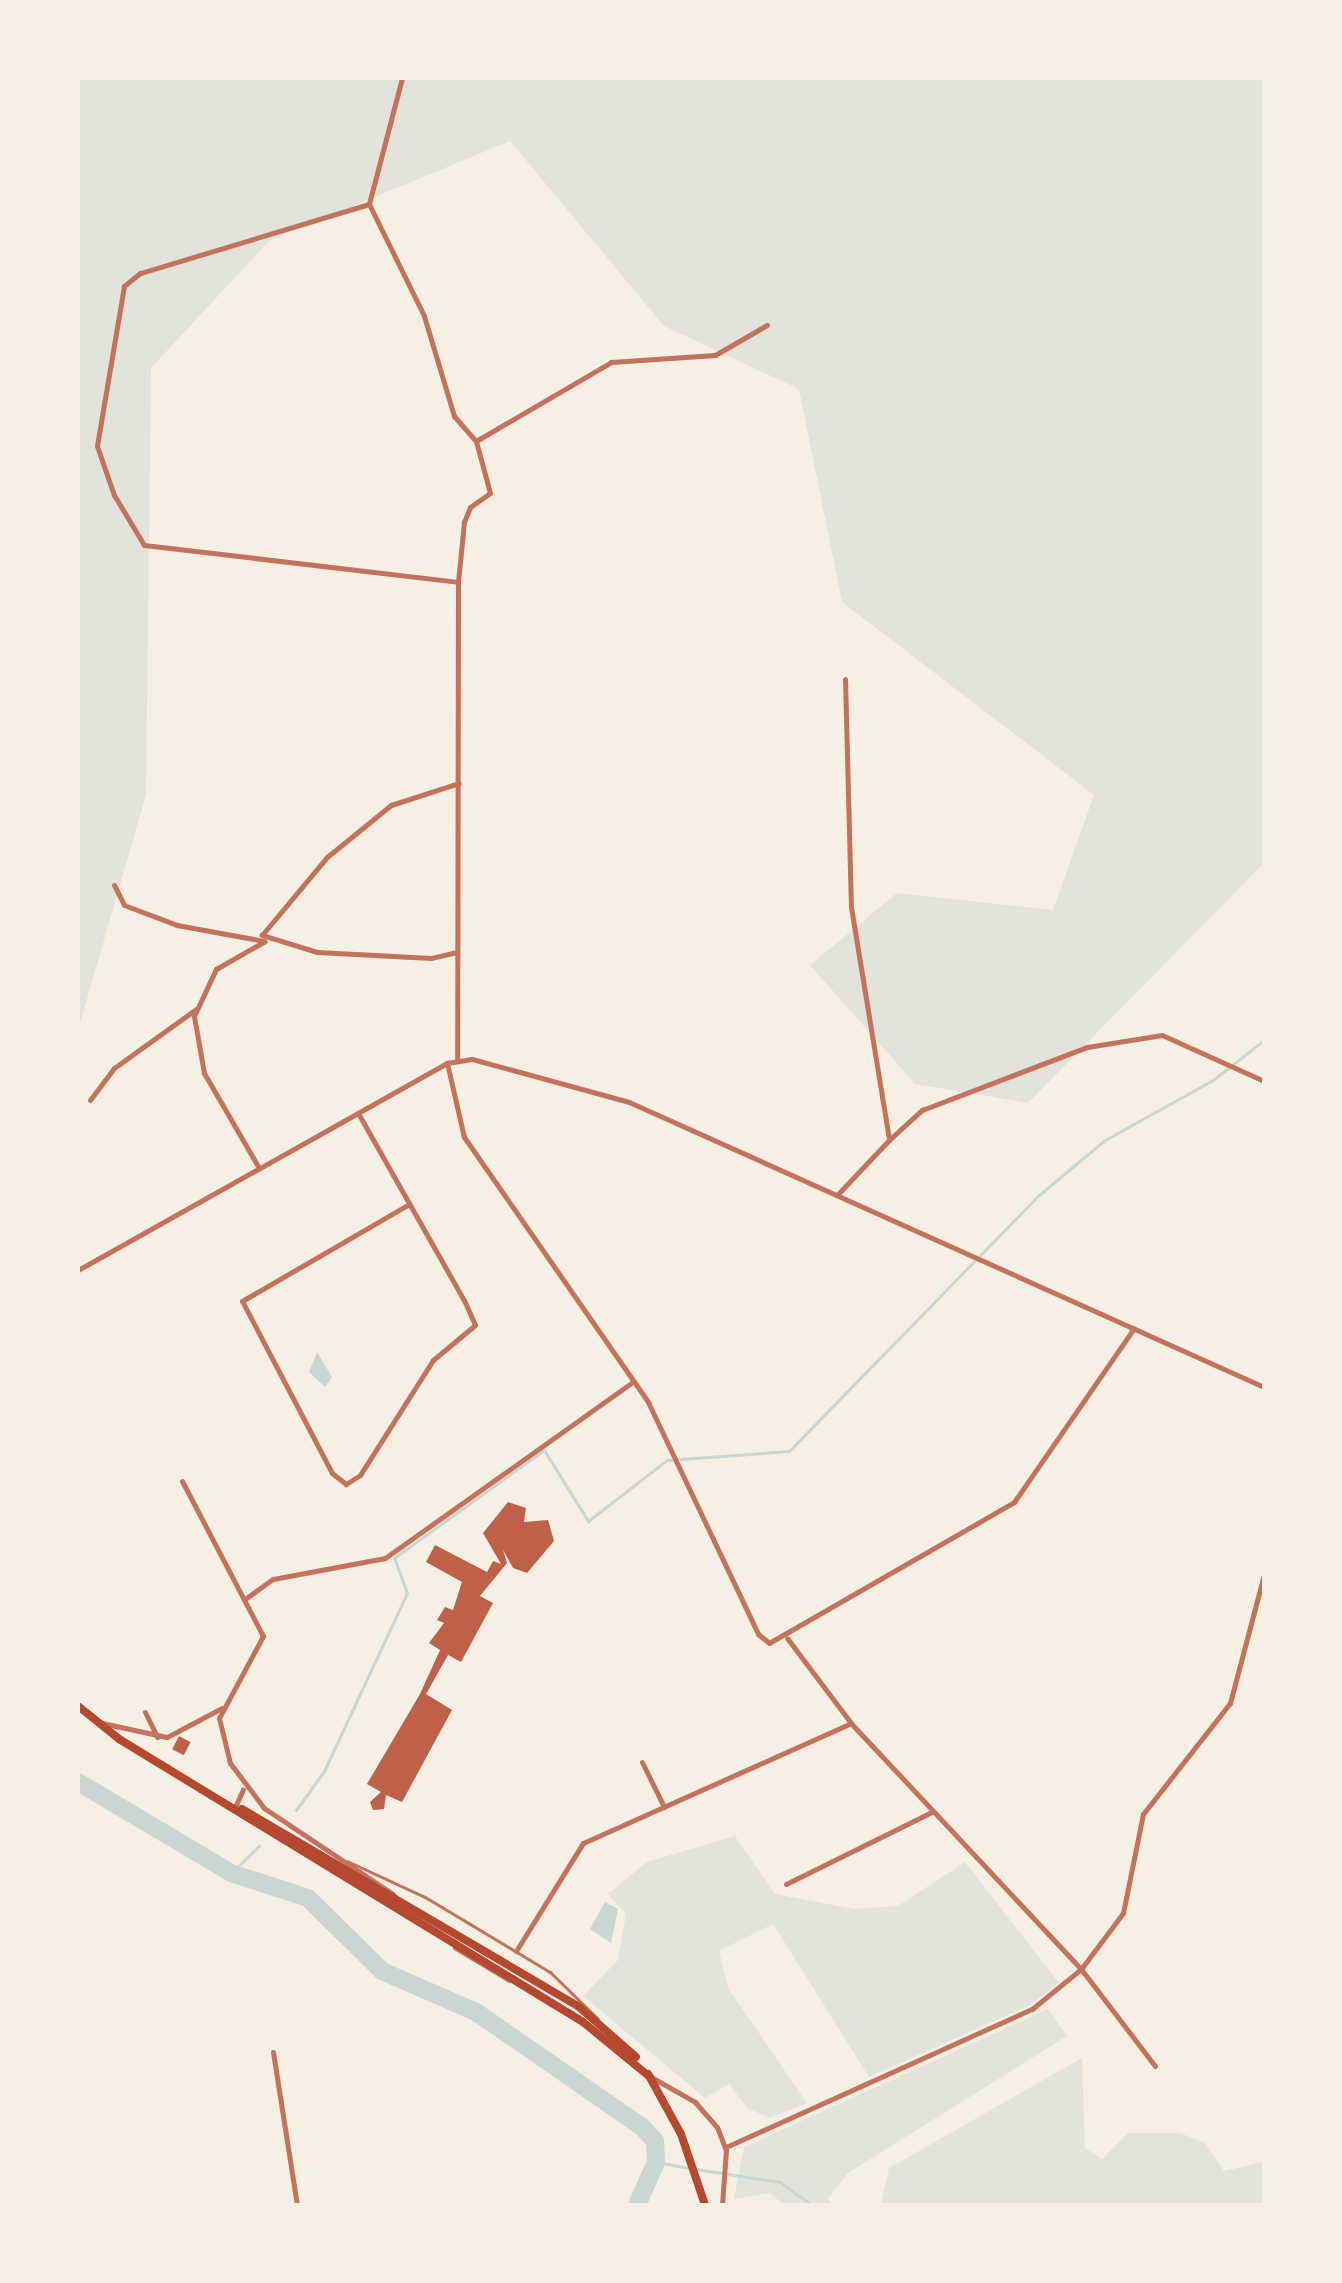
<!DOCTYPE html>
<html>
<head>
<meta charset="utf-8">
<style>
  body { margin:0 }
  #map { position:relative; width:1342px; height:2283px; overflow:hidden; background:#f6efe4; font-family:"Noto Sans",sans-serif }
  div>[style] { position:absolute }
  .green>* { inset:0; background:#e2e4dc }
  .water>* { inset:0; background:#c9d6d2 }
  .stream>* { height:3px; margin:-1.5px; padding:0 1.5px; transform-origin:1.5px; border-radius:1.5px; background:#c9d6d2 }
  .river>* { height:18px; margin:-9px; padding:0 9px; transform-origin:9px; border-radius:9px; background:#c9d6d2 }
  .building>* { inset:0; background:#bf614a; transform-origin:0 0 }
  .service>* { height:3px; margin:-1.5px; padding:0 1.5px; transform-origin:1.5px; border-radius:1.5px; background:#c5725c }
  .minor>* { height:5px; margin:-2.5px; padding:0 2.5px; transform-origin:2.5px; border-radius:2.5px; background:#c5725c }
  .primary>* { height:8px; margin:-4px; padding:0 4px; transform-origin:4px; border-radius:4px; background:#b5482f }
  span { translate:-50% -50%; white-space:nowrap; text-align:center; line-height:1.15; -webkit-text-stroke:8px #f6efe4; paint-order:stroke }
  .frame { position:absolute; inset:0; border:80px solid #f6efe4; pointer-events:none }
</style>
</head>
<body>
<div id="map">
  <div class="green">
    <i style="clip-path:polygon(78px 78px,1264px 78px,1264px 863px,1028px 1103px,915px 1084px,810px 965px,897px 893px,1053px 910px,1094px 795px,842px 602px,799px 389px,664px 326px,510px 141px,269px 241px,151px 368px,146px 795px,78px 1030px)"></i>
    <i style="clip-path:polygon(735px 1836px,775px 1894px,854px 1909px,898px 1906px,965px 1862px,1059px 1983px,1030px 2005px,869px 2077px,773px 1924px,719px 1951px,728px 1988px,807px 2103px,770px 2118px,747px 2108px,729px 2084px,705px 2098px,583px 1996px,618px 1960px,626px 1914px,608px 1894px,647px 1862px)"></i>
    <i style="clip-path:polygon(1048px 2009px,1067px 2036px,848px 2173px,828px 2199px,834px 2205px,784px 2205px,770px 2193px,734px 2199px,744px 2147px)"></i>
    <i style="clip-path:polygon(1082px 2058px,1085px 2148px,1102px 2159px,1128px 2133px,1180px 2133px,1205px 2143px,1224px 2171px,1264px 2162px,1263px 2205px,881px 2205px,889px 2168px)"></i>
  </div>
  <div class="water">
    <i style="clip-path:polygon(317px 1352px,332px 1377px,325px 1387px,309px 1372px)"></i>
    <i style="clip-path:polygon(605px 1902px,618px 1909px,611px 1943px,590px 1929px)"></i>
  </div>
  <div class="stream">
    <i style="left:296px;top:1810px;width:48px;rotate:-54.3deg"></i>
    <i style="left:324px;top:1771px;width:196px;rotate:-65deg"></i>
    <i style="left:407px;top:1593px;width:37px;rotate:-110deg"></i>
    <i style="left:394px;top:1558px;width:185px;rotate:-35.8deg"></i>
    <i style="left:544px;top:1450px;width:84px;rotate:58.2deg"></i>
    <i style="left:588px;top:1521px;width:100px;rotate:-37.7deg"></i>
    <i style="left:667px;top:1460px;width:122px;rotate:-4.2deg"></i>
    <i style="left:789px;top:1451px;width:358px;rotate:-45.7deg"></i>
    <i style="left:1039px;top:1195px;width:86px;rotate:-39.8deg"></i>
    <i style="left:1105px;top:1140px;width:124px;rotate:-29.1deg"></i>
    <i style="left:1213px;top:1080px;width:65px;rotate:-38.1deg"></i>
    <i style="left:231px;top:1873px;width:39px;rotate:-44deg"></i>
    <i style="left:656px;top:2162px;width:34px;rotate:10deg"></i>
    <i style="left:696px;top:2169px;width:85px;rotate:8.8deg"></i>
    <i style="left:780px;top:2182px;width:39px;rotate:36deg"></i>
  </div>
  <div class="river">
    <i style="left:78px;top:1782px;width:178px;rotate:30.7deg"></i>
    <i style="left:231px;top:1873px;width:81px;rotate:18deg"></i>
    <i style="left:308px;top:1898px;width:104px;rotate:44.6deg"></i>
    <i style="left:382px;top:1971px;width:103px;rotate:23.6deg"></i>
    <i style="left:476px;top:2012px;width:202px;rotate:34.7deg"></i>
    <i style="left:642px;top:2127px;width:19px;rotate:47deg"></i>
    <i style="left:655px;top:2141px;width:21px;rotate:87deg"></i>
    <i style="left:656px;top:2162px;width:47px;rotate:113.8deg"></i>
  </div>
  <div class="building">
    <i style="clip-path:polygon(508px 1502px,526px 1508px,524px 1522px,548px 1520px,554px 1541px,527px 1573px,513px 1568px,503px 1550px,507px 1563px,480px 1596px,493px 1603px,461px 1662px,448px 1655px,426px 1694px,452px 1710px,402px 1802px,386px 1795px,384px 1809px,373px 1810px,370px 1802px,381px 1792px,367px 1784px,420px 1694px,440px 1650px,429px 1643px,444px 1623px,437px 1620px,445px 1607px,453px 1610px,462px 1582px,426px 1562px,435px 1545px,487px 1572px,493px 1561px,501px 1564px,483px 1533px)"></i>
    <i style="left:179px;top:1736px;width:13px;height:15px;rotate:27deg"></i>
  </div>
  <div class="service">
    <i style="left:347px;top:1861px;width:86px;rotate:24.8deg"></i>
    <i style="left:425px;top:1897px;width:146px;rotate:31deg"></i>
    <i style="left:550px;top:1972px;width:67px;rotate:44.4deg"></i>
    <i style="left:454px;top:1948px;width:64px;rotate:31deg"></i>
  </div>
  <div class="minor">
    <i style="left:402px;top:78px;width:130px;rotate:104.7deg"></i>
    <i style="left:369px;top:204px;width:125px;rotate:63.8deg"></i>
    <i style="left:424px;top:316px;width:104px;rotate:73.3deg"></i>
    <i style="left:454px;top:416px;width:33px;rotate:49deg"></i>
    <i style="left:476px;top:441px;width:156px;rotate:-30.3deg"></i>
    <i style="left:611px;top:362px;width:104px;rotate:-3.9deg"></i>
    <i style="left:715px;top:355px;width:60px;rotate:-30deg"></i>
    <i style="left:369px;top:204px;width:239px;rotate:163.2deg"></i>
    <i style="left:140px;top:273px;width:21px;rotate:141deg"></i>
    <i style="left:124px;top:286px;width:162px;rotate:99.6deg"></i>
    <i style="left:97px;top:446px;width:52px;rotate:70.9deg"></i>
    <i style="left:114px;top:495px;width:58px;rotate:59deg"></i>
    <i style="left:144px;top:545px;width:316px;rotate:6.7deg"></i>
    <i style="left:458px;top:582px;width:477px;rotate:90.1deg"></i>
    <i style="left:458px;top:582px;width:60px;rotate:-84.3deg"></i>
    <i style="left:464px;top:522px;width:16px;rotate:-68deg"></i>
    <i style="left:470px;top:507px;width:24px;rotate:-35deg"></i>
    <i style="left:490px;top:493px;width:54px;rotate:-105.1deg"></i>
    <i style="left:845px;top:679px;width:228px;rotate:88.5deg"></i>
    <i style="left:851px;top:907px;width:236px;rotate:80.7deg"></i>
    <i style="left:889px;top:1140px;width:45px;rotate:-42.3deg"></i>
    <i style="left:922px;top:1110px;width:177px;rotate:-20.9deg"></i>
    <i style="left:1087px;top:1047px;width:76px;rotate:-9.1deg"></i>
    <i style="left:1162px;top:1035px;width:112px;rotate:24.3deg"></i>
    <i style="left:114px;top:885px;width:22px;rotate:63deg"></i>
    <i style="left:124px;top:905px;width:57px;rotate:20.7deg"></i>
    <i style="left:177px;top:925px;width:88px;rotate:10.4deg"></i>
    <i style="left:457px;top:952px;width:27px;rotate:167deg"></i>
    <i style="left:431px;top:958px;width:114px;rotate:-177deg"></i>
    <i style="left:317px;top:952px;width:58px;rotate:-162.8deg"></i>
    <i style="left:262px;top:935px;width:102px;rotate:-50.2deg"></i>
    <i style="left:327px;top:857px;width:82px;rotate:-39.1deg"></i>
    <i style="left:391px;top:805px;width:71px;rotate:-17.9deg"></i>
    <i style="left:447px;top:1063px;width:76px;rotate:77.1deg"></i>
    <i style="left:464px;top:1137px;width:323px;rotate:55.2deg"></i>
    <i style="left:648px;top:1402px;width:257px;rotate:64.6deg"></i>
    <i style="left:758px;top:1634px;width:14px;rotate:39deg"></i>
    <i style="left:769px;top:1643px;width:283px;rotate:-29.9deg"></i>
    <i style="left:1014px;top:1502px;width:211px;rotate:-55.4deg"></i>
    <i style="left:90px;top:1100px;width:40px;rotate:-53deg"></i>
    <i style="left:114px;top:1068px;width:101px;rotate:-35.7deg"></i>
    <i style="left:358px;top:1113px;width:215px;rotate:60.5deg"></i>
    <i style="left:464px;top:1300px;width:27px;rotate:66deg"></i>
    <i style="left:475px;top:1325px;width:55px;rotate:140.2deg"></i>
    <i style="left:433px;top:1360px;width:136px;rotate:122.4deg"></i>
    <i style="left:360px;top:1475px;width:17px;rotate:147deg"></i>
    <i style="left:346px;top:1484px;width:18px;rotate:-142deg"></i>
    <i style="left:332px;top:1473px;width:194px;rotate:-117.6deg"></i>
    <i style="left:242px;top:1301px;width:193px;rotate:-30.1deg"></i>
    <i style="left:259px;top:1168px;width:110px;rotate:-120.1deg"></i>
    <i style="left:204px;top:1073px;width:58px;rotate:-100deg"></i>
    <i style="left:194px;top:1016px;width:52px;rotate:-64.9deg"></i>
    <i style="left:216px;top:969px;width:56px;rotate:-29.7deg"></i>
    <i style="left:837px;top:1195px;width:76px;rotate:-46.6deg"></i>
    <i style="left:78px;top:1270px;width:423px;rotate:-29.3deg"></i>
    <i style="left:447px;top:1063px;width:25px;rotate:-9deg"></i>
    <i style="left:472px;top:1059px;width:163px;rotate:15.3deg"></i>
    <i style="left:629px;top:1102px;width:696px;rotate:24.17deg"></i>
    <i style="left:182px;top:1481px;width:175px;rotate:62.4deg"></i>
    <i style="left:263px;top:1636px;width:93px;rotate:118.2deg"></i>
    <i style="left:219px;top:1718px;width:46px;rotate:76.3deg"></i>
    <i style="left:230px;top:1763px;width:56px;rotate:52.9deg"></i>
    <i style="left:264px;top:1808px;width:155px;rotate:33.7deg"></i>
    <i style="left:245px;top:1599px;width:34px;rotate:-36deg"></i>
    <i style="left:273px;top:1579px;width:114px;rotate:-10.6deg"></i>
    <i style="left:385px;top:1558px;width:305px;rotate:-35.4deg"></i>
    <i style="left:145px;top:1712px;width:28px;rotate:64deg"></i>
    <i style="left:102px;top:1723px;width:66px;rotate:12.2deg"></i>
    <i style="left:167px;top:1737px;width:62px;rotate:-27.8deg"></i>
    <i style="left:642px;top:1762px;width:50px;rotate:63.9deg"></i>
    <i style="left:236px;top:1805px;width:17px;rotate:-66deg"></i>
    <i style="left:786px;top:1884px;width:163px;rotate:-26.3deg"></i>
    <i style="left:516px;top:1951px;width:127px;rotate:-58.2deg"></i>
    <i style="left:583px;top:1843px;width:294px;rotate:-24.1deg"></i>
    <i style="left:273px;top:2052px;width:155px;rotate:81.1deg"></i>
    <i style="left:1155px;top:2066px;width:122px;rotate:-127.3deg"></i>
    <i style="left:1081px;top:1969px;width:70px;rotate:-53.1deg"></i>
    <i style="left:1123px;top:1913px;width:101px;rotate:-78.6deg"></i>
    <i style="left:1143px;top:1814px;width:141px;rotate:-51.9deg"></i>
    <i style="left:1230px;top:1703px;width:133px;rotate:-75.2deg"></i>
    <i style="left:651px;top:2077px;width:51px;rotate:29.6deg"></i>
    <i style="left:695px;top:2102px;width:33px;rotate:49deg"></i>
    <i style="left:717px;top:2127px;width:25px;rotate:69deg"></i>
    <i style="left:726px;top:2150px;width:55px;rotate:94.2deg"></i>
    <i style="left:726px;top:2147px;width:336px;rotate:-24.3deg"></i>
    <i style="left:1032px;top:2009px;width:63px;rotate:-39.2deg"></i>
    <i style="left:1081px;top:1969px;width:337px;rotate:-133.1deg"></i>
    <i style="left:851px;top:1723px;width:106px;rotate:-127deg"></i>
  </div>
  <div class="primary">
    <i style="left:78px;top:1706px;width:53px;rotate:38.8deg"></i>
    <i style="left:119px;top:1739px;width:543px;rotate:31.38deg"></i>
    <i style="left:583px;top:2022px;width:87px;rotate:39.4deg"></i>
    <i style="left:242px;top:1809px;width:389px;rotate:30.4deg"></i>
    <i style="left:578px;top:2006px;width:77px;rotate:41.3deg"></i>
    <i style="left:648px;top:2074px;width:68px;rotate:61.2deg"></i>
    <i style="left:681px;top:2134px;width:75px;rotate:71.3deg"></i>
  </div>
  <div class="frame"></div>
</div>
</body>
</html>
